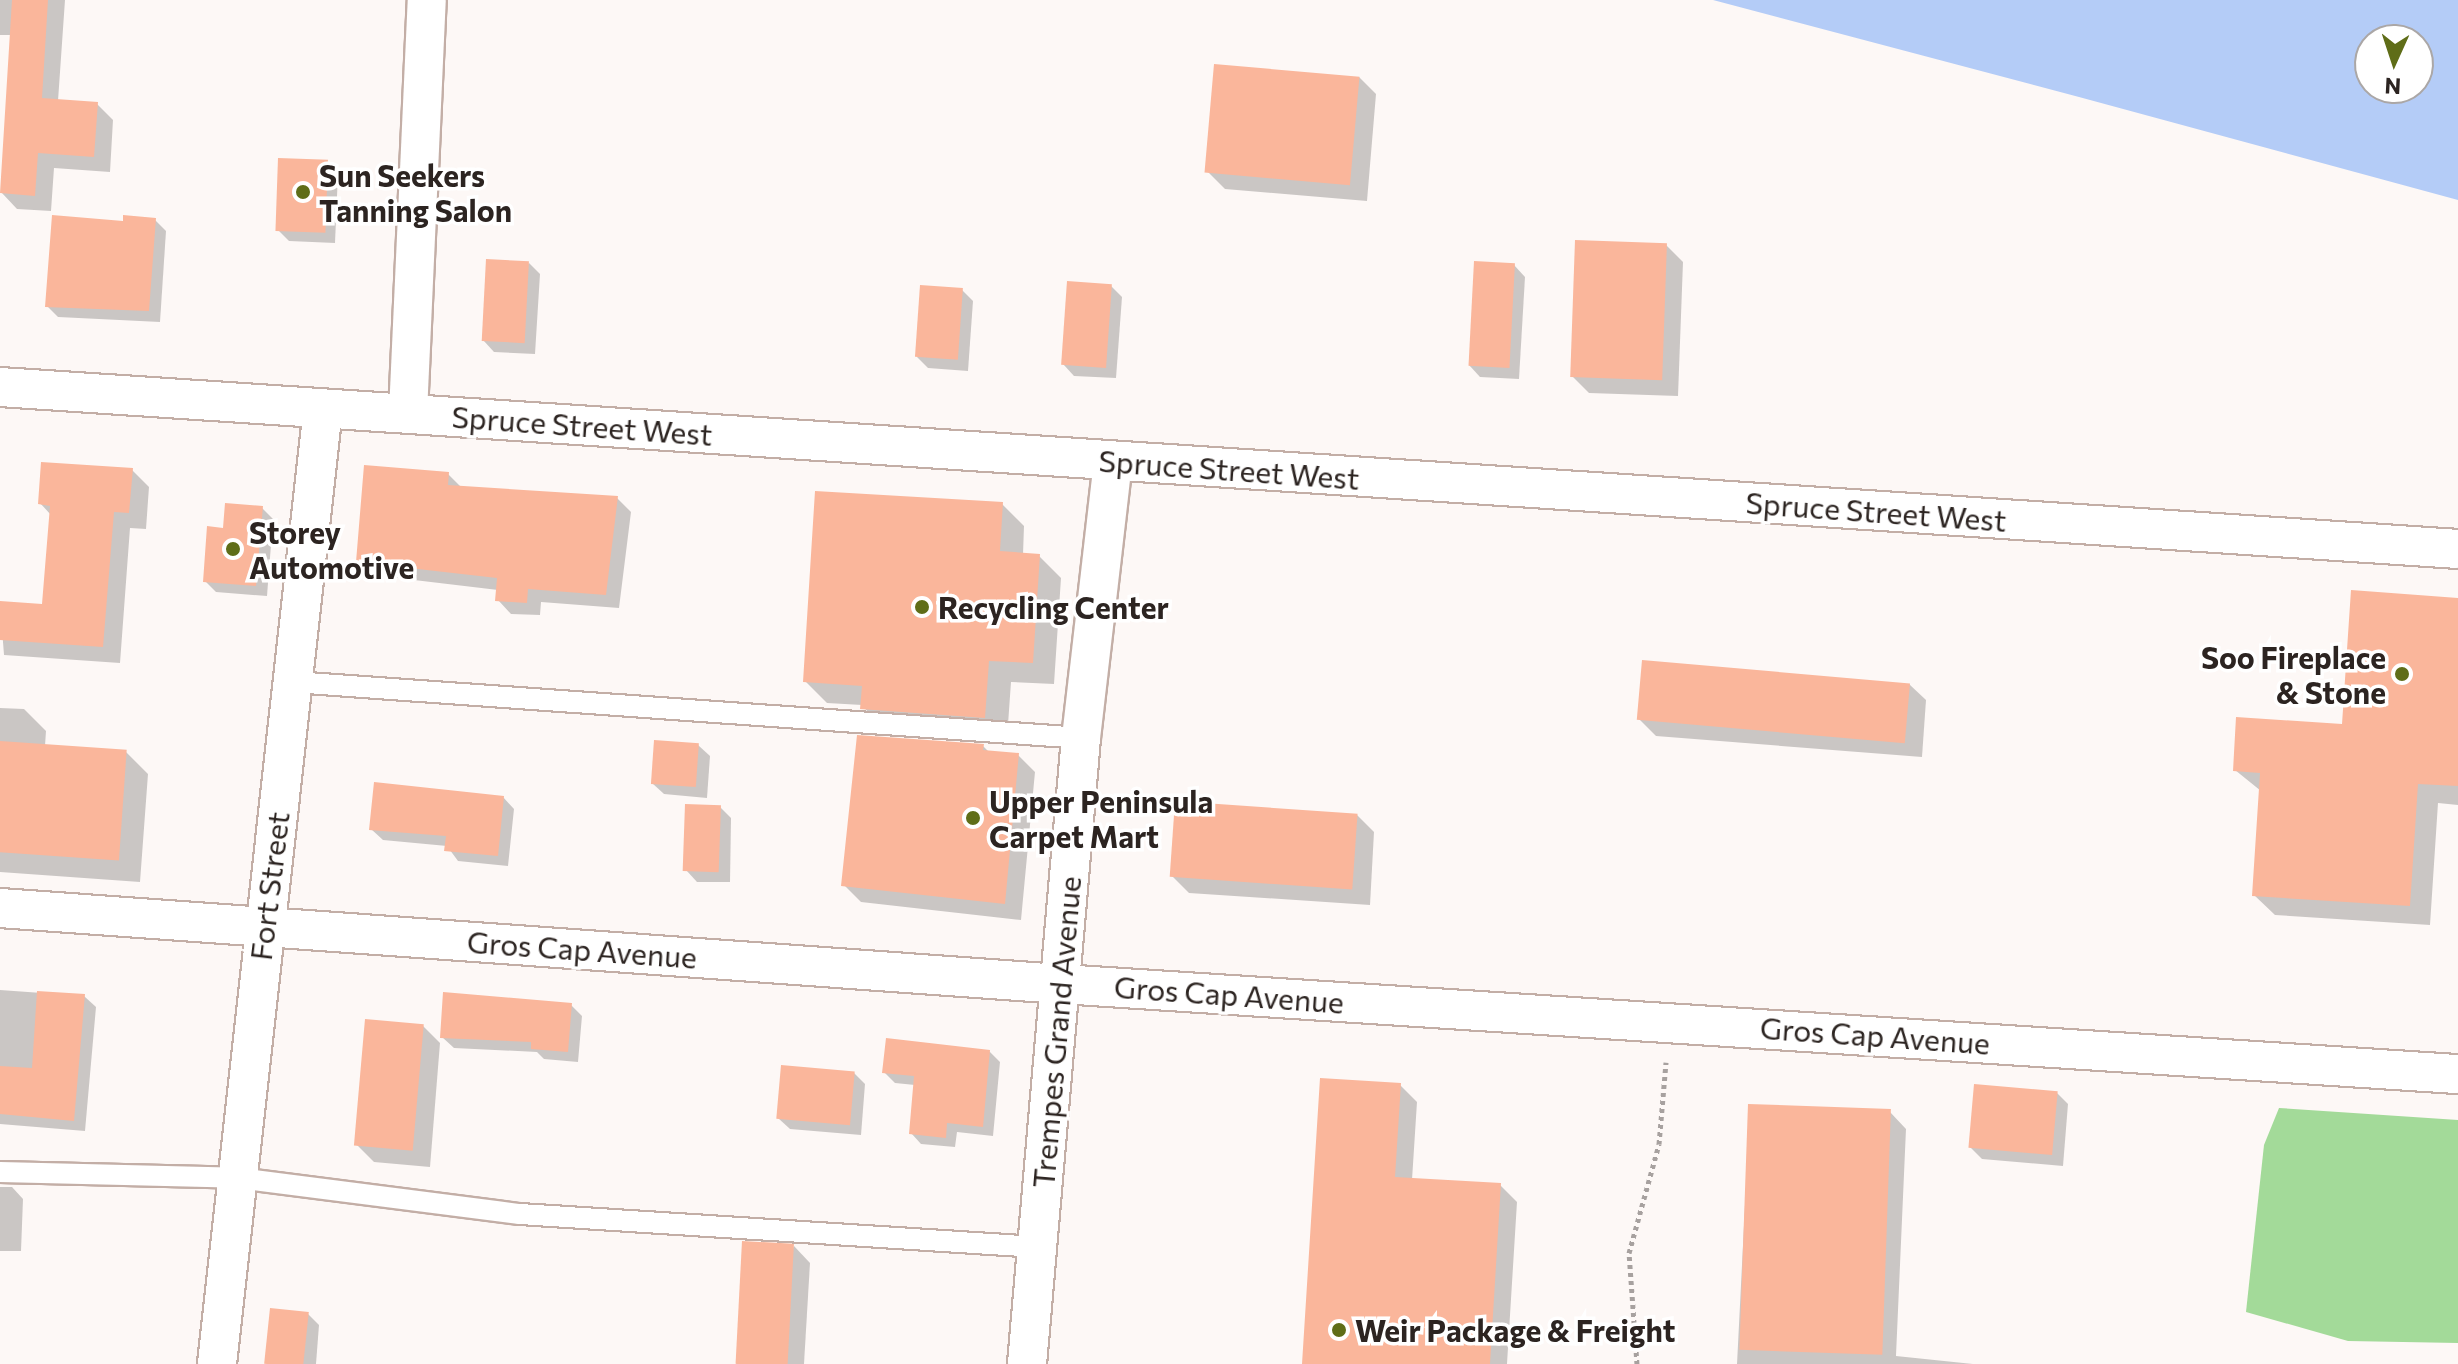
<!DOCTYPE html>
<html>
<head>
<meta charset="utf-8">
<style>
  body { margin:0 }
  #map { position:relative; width:2458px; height:1364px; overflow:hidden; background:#fdf8f6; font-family:Commissioner,sans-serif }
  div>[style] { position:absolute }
  .green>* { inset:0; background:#a3da99 }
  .water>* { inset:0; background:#b4ccf7 }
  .shadow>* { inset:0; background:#0003 }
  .building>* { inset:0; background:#fab69b; transform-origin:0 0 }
  .path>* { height:5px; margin-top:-2.5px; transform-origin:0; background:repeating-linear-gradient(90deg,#a7a19f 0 4px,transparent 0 8px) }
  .roads { filter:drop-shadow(2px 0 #c3aea6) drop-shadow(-2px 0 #c3aea6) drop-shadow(0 2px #c3aea6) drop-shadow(0 -2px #c3aea6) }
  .service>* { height:20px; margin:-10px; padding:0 10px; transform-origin:10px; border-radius:10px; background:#fff }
  .minor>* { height:38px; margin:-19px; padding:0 19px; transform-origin:19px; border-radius:19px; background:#fff }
  .dots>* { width:22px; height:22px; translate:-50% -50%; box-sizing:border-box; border:4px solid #fff; border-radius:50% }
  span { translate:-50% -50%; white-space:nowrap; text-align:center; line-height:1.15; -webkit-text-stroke:7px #fff; paint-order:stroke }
  .poi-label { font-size:30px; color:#2c2421; font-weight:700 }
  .left { translate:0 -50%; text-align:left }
  .right { translate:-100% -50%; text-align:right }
  .street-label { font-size:30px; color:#2c2421 }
  .north { position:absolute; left:2354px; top:24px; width:80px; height:80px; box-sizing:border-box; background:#fff; border:2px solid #aba7a6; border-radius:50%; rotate:183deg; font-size:22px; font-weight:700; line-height:32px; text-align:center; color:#2c2421 }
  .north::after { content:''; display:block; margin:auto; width:28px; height:36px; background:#5f6d18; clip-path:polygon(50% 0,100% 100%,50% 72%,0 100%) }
</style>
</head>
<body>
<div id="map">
  <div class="green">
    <i style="clip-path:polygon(2279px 1108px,2458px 1120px,2458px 1343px,2348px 1341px,2246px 1312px,2264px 1145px)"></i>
  </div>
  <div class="water">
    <i style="clip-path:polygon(evenodd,1713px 0,2458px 0,2458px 200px,2079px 97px,1713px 0,2370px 40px,2418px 40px,2418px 88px,2370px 88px,2370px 40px)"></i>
  </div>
  <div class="shadow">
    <i style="clip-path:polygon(0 0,65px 0,58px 101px,97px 104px,113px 120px,110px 172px,54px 168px,51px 211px,17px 209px,1px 192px,11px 35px,0 35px)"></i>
    <i style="clip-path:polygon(1359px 77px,1376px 94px,1367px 201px,1225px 189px,1208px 172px)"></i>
    <i style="clip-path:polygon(327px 162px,338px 173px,335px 243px,289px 241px,278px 230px)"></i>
    <i style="clip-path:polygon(155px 220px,166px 231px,160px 322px,58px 317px,47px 306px,125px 223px)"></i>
    <i style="clip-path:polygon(1666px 245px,1683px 262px,1678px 396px,1589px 393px,1572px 376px)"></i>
    <i style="clip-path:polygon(529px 263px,540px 274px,535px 354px,494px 352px,483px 340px)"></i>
    <i style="clip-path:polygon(1514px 265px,1525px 277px,1519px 379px,1480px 377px,1469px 365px)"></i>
    <i style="clip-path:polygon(1111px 286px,1122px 297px,1116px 378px,1074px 376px,1063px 364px)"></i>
    <i style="clip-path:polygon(962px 290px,973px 301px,968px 371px,928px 368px,917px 357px)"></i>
    <i style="clip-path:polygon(132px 470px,149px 487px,146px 529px,130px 528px,120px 663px,4px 655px,0 603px,44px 607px,51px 515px,40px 503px)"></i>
    <i style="clip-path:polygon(448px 474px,462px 488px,617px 498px,631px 512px,619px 608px,541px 602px,540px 615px,511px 614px,498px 600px,498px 590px,372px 575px,358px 561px)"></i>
    <i style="clip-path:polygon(1002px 504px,1024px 526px,1023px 555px,1039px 556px,1061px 578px,1054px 684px,1011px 682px,1007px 739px,884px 731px,862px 705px,827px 703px,805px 681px)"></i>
    <i style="clip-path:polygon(262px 508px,273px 519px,267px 596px,216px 592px,205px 581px,225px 530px)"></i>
    <i style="clip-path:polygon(2458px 600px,2458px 805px,2438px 803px,2430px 925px,2275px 915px,2254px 895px,2261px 791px,2235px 770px,2344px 726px)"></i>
    <i style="clip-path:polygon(1909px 684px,1926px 700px,1922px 757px,1656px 736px,1639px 719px)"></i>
    <i style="clip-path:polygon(0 708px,24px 709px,46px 731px,45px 746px,126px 752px,148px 774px,140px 882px,0 872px)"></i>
    <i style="clip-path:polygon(698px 745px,710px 756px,707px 798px,664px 794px,652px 783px)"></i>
    <i style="clip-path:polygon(983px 746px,989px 752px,1018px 755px,1035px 772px,1021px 920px,861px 902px,844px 885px)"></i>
    <i style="clip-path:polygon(503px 797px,514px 809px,508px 866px,458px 861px,447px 846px,383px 840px,371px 829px)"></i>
    <i style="clip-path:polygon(720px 807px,731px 818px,730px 882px,697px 882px,686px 870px)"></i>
    <i style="clip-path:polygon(1357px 815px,1374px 832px,1370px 905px,1189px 893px,1172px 876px)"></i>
    <i style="clip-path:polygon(0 990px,84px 996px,96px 1007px,85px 1131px,0 1124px)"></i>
    <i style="clip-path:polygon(571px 1005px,582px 1016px,578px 1062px,544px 1059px,537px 1052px,454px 1048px,442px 1037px)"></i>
    <i style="clip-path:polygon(423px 1026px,440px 1043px,430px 1167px,374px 1162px,357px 1145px)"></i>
    <i style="clip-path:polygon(989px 1051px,1000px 1062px,993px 1136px,957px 1132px,955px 1147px,921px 1144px,911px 1133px,915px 1085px,895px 1083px,884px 1072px)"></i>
    <i style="clip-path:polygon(854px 1073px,865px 1084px,861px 1135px,790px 1129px,778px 1118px)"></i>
    <i style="clip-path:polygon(1400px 1085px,1417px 1102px,1412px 1180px,1500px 1185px,1517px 1202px,1507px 1364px,1305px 1364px)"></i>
    <i style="clip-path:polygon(2057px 1093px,2068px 1104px,2063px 1166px,1982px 1159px,1970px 1147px)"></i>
    <i style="clip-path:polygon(1750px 1106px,1890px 1112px,1906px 1129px,1896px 1356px,1973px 1364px,1737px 1364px)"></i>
    <i style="clip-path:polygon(0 1187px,12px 1187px,23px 1199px,21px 1251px,0 1251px)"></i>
    <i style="clip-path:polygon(794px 1246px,810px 1263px,804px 1364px,736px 1364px)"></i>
    <i style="clip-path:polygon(308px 1314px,319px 1325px,316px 1364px,267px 1364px)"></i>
  </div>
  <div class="building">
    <i style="clip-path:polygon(12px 0,48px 0,42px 98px,98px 102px,94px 157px,38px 153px,35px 196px,0 193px)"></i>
    <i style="left:1214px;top:64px;width:146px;height:109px;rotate:5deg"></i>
    <i style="left:278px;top:158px;width:50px;height:73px;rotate:2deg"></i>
    <i style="clip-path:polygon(52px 215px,123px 221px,123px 215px,156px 218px,149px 311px,45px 307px)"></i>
    <i style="left:1575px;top:240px;width:92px;height:137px;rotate:2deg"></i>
    <i style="left:486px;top:259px;width:43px;height:82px;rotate:3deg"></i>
    <i style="left:1474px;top:261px;width:41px;height:105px;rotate:3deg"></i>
    <i style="left:1067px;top:281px;width:45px;height:84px;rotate:4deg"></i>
    <i style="left:920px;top:285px;width:43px;height:72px;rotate:4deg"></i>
    <i style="clip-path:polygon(41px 462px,133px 468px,129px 513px,114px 512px,103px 647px,0 640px,0 601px,42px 604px,50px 506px,38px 504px)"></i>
    <i style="clip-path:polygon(364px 465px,449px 472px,448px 485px,618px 496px,606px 595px,528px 589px,527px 603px,495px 601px,497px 578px,356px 562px)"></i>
    <i style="clip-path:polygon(815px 491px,1003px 502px,1000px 551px,1040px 554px,1033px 663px,989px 661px,985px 718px,860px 709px,862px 686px,803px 682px)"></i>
    <i style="clip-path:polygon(225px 503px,263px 506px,256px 586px,203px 582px,207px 526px,223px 528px)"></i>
    <i style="clip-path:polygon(2351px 590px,2458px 598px,2458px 786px,2418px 784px,2410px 906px,2252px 896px,2260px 773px,2233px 771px,2236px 717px,2342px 724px)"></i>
    <i style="left:1642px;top:660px;width:269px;height:60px;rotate:5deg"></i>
    <i style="clip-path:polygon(857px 735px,984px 744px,983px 750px,1019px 753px,1005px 904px,841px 886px)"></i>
    <i style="left:654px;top:740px;width:45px;height:44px;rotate:4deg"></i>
    <i style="left:0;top:741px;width:127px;height:111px;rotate:4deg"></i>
    <i style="clip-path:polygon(374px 782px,504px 796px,498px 856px,444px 851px,446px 836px,369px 830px)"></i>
    <i style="left:1175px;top:801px;width:183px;height:76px;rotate:4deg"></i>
    <i style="left:685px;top:804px;width:36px;height:67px;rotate:2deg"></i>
    <i style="clip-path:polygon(37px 991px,85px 994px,74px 1121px,0 1114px,0 1066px,32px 1068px)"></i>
    <i style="clip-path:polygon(443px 992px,572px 1003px,568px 1052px,531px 1049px,531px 1042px,440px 1038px)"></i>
    <i style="left:365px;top:1019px;width:59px;height:127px;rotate:5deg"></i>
    <i style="clip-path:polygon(886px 1038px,990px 1050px,983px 1127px,947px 1123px,946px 1138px,909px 1134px,914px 1076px,882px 1073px)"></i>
    <i style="left:781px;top:1065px;width:74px;height:54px;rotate:5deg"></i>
    <i style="clip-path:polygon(1320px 1078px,1401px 1083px,1395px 1177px,1501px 1183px,1490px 1364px,1302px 1364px)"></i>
    <i style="left:1974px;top:1084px;width:84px;height:64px;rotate:5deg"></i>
    <i style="left:1748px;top:1104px;width:143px;height:246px;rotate:2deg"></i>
    <i style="left:742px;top:1241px;width:52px;height:123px;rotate:3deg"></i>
    <i style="left:270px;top:1308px;width:39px;height:56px;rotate:6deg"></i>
  </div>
  <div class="path">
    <i style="left:1637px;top:1364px;width:111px;rotate:-94.1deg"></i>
    <i style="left:1629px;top:1253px;width:113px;rotate:-74.6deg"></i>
    <i style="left:1659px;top:1144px;width:82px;rotate:-85.1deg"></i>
  </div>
  <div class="roads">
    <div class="service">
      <i style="left:293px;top:682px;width:790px;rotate:4.06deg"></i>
      <i style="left:0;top:1172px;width:238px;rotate:1.4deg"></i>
      <i style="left:238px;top:1178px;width:284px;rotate:7.3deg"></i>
      <i style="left:520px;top:1214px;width:519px;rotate:3.65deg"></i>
    </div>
    <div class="minor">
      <i style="left:0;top:387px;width:2463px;rotate:3.77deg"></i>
      <i style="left:408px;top:413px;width:413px;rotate:-87.4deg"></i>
      <i style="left:0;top:908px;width:1064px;rotate:4.1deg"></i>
      <i style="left:1061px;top:984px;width:1400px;rotate:3.69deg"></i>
      <i style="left:217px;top:1364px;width:961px;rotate:-83.67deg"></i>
      <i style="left:1027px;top:1364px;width:628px;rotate:-85.07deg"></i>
      <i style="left:1081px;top:738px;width:278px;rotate:-83.4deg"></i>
    </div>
  </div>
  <div class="dots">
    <i style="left:303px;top:192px;background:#5f6d18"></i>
    <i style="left:233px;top:549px;background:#5f6d18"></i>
    <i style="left:922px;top:607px;background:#5f6d18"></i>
    <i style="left:2402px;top:674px;background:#5f6d18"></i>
    <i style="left:973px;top:818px;background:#5f6d18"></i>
    <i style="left:1339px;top:1330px;background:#5f6d18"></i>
  </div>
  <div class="poi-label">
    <span class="left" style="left:319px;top:192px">Sun Seekers<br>Tanning Salon</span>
    <span class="left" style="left:249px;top:549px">Storey<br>Automotive</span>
    <span class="left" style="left:938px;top:607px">Recycling Center</span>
    <span class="right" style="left:2386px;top:674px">Soo Fireplace<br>&amp; Stone</span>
    <span class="left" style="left:989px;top:818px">Upper Peninsula<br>Carpet Mart</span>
    <span class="left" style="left:1355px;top:1330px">Weir Package &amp; Freight</span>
  </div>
  <div class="street-label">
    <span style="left:582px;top:425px;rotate:4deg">Spruce Street West</span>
    <span style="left:1229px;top:469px;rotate:4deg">Spruce Street West</span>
    <span style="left:1876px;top:511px;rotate:4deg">Spruce Street West</span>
    <span style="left:269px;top:886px;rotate:-83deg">Fort Street</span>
    <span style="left:582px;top:949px;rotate:4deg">Gros Cap Avenue</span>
    <span style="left:1229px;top:994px;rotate:4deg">Gros Cap Avenue</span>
    <span style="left:1056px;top:1032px;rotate:-85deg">Trempes Grand Avenue</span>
    <span style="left:1875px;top:1035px;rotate:4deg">Gros Cap Avenue</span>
  </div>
  <div class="north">N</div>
</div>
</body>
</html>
